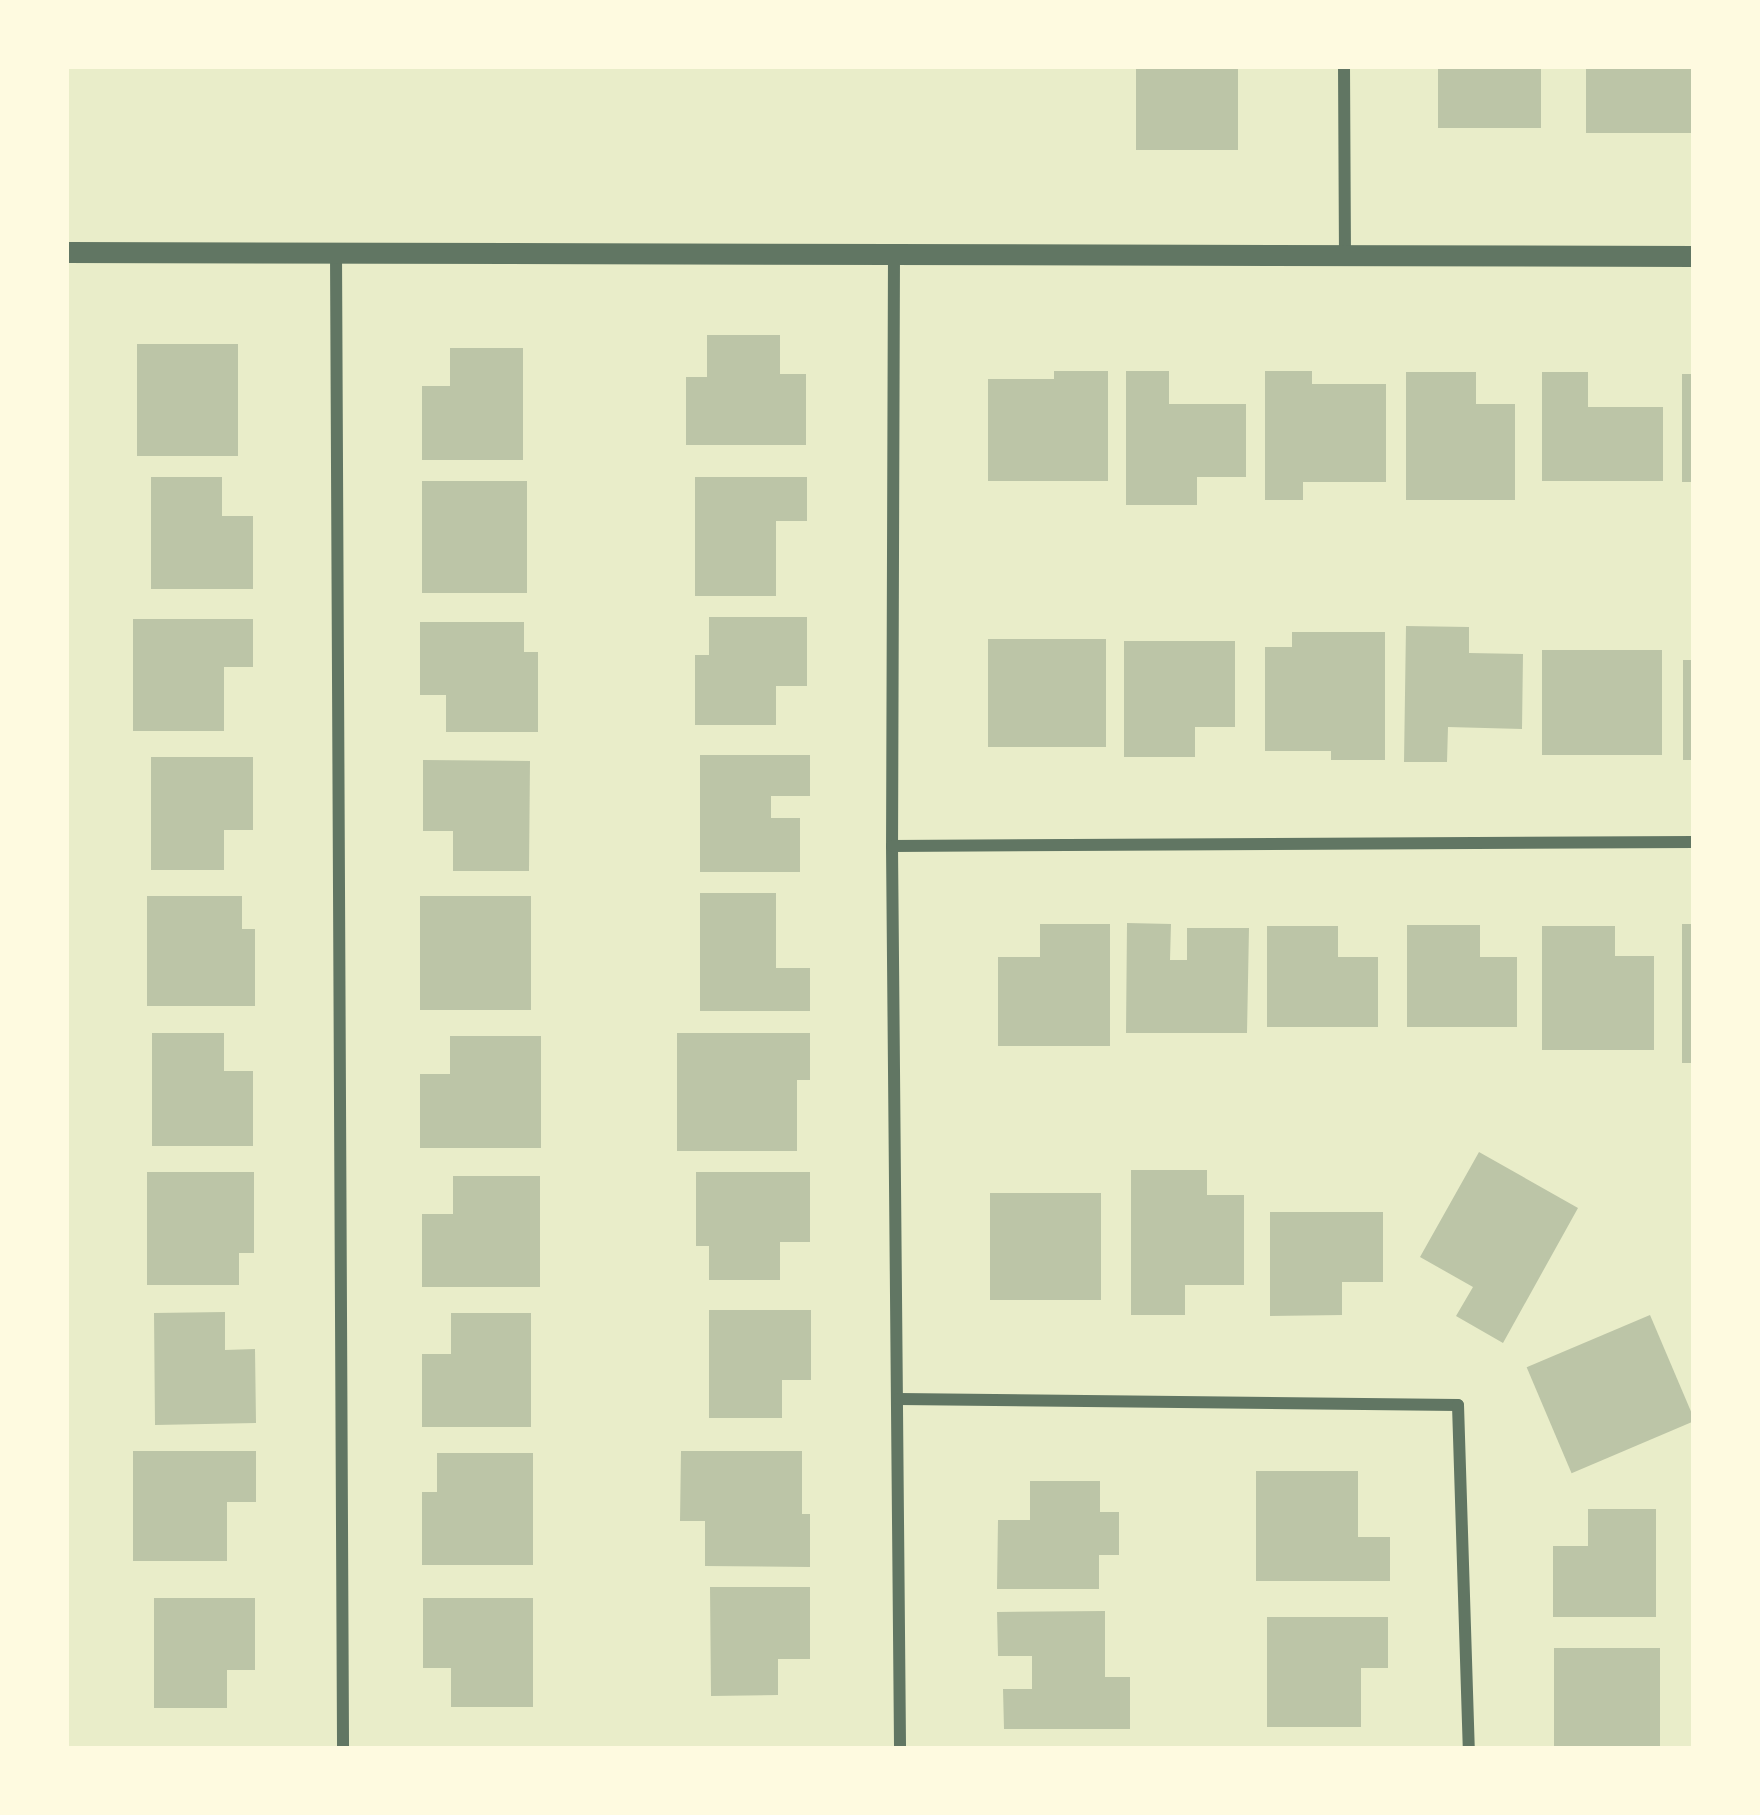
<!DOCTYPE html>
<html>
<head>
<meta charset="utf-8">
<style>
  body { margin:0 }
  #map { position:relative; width:1760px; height:1815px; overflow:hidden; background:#e9edc9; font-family:Roboto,sans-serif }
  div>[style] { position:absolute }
  .building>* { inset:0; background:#bcc5a7; transform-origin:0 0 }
  .minor>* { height:12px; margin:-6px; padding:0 6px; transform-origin:6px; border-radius:6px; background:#617663 }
  .tertiary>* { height:21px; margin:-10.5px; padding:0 10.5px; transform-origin:10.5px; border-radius:10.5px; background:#617663 }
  span { translate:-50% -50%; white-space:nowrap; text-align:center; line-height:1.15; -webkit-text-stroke:12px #fefae0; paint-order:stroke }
  .frame { position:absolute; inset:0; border:69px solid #fefae0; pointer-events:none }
</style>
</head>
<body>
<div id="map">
  <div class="building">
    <i style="left:1136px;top:66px;width:102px;height:84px"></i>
    <i style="left:1438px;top:66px;width:103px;height:62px"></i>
    <i style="left:1586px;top:66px;width:106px;height:67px"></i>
    <i style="clip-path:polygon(707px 335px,780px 335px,780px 374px,806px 374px,806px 445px,686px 445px,686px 377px,707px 377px)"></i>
    <i style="left:137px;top:344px;width:101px;height:112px"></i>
    <i style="clip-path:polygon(450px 348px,523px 348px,523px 460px,422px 460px,422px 386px,450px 386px)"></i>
    <i style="clip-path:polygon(1054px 371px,1108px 371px,1108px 481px,988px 481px,988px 379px,1054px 379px)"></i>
    <i style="clip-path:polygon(1126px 371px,1169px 371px,1169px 404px,1246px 404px,1246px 477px,1197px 477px,1197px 505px,1126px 505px)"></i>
    <i style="clip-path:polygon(1265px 371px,1312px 371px,1312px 384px,1386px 384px,1386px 482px,1303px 482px,1303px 500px,1265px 500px)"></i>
    <i style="clip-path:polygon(1406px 372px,1476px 372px,1476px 404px,1515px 404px,1515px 500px,1406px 500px)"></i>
    <i style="clip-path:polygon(1542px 372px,1588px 372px,1588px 407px,1663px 407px,1663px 481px,1542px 481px)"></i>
    <i style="left:1682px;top:374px;width:12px;height:108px"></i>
    <i style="clip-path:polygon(151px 477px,222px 477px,222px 516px,253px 516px,253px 589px,151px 589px)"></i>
    <i style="clip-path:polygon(695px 477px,807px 477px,807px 521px,776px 521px,776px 596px,695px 596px)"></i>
    <i style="left:422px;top:481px;width:105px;height:112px"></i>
    <i style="clip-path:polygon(709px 617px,807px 617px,807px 686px,776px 686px,776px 725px,695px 725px,695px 655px,709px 655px)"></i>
    <i style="clip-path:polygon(133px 619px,253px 619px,253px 667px,224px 667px,224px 731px,133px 731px)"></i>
    <i style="clip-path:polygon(420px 622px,524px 622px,524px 652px,538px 652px,538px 732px,446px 732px,446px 695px,420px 695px)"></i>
    <i style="clip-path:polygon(1406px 626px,1469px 627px,1469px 653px,1523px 654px,1522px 729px,1448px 727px,1447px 762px,1404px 762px)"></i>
    <i style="clip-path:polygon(1292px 632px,1385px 632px,1385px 760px,1331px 760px,1331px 751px,1265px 751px,1265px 647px,1292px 647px)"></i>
    <i style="left:988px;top:639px;width:118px;height:108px"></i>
    <i style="clip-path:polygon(1124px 641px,1235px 641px,1235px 727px,1195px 727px,1195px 757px,1124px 757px)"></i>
    <i style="left:1662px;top:650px;width:105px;height:120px;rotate:90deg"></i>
    <i style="left:1683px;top:660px;width:11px;height:100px"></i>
    <i style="clip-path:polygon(700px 755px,810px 755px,810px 796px,771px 796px,771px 818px,800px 818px,800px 872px,700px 872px)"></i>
    <i style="clip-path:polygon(151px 757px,253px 757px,253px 830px,224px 830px,224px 870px,151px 870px)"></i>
    <i style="clip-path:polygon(423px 760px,530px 761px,529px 871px,453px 871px,453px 831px,423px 831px)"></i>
    <i style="clip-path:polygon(700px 893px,776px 893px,776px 968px,810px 968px,810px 1011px,700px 1011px)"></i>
    <i style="clip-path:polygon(147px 896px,242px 896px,242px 929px,255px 929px,255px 1006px,147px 1006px)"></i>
    <i style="left:420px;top:896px;width:111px;height:114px"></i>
    <i style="clip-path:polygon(1127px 923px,1171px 924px,1170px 960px,1187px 960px,1187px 928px,1249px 928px,1247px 1033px,1126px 1033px)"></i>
    <i style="clip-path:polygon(1040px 924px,1110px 924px,1110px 1046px,998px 1046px,998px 957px,1040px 957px)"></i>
    <i style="left:1682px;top:924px;width:12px;height:139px"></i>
    <i style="clip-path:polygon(1407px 925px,1480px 925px,1480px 957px,1517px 957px,1517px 1027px,1407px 1027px)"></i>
    <i style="clip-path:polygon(1267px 926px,1338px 926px,1338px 957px,1378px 957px,1378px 1027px,1267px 1027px)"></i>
    <i style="clip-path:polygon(1542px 926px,1615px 926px,1615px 956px,1654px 956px,1654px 1050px,1542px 1050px)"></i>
    <i style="clip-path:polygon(152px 1033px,224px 1033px,224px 1071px,253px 1071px,253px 1146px,152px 1146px)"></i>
    <i style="clip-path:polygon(677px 1033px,810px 1033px,810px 1080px,797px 1080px,797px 1151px,677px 1151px)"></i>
    <i style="clip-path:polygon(450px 1036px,541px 1036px,541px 1148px,420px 1148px,420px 1074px,450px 1074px)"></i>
    <i style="clip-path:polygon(1479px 1152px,1578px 1208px,1503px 1343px,1456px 1316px,1473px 1287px,1420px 1257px)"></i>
    <i style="clip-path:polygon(1131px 1170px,1207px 1170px,1207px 1195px,1244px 1195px,1244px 1285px,1185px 1285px,1185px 1315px,1131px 1315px)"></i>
    <i style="clip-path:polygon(147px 1172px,254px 1172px,254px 1253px,239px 1253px,239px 1285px,147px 1285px)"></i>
    <i style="clip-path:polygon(696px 1172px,810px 1172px,810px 1242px,780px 1242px,780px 1280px,709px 1280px,709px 1246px,696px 1246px)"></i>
    <i style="clip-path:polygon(453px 1176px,540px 1176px,540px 1287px,422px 1287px,422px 1214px,453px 1214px)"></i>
    <i style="left:990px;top:1193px;width:111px;height:107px"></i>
    <i style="clip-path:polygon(1270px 1212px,1383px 1212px,1383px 1282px,1342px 1282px,1342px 1315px,1270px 1316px)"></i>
    <i style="clip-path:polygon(709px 1310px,811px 1310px,811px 1380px,782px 1380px,782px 1418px,709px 1418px)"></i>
    <i style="clip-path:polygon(225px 1312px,225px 1350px,255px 1349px,256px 1423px,155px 1425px,154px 1313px)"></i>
    <i style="clip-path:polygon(451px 1313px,531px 1313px,531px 1427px,422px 1427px,422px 1354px,451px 1354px)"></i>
    <i style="left:1650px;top:1315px;width:115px;height:134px;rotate:67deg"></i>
    <i style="clip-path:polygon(133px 1451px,256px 1451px,256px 1502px,227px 1502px,227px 1561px,133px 1561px)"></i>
    <i style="clip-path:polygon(681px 1451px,802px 1451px,802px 1514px,810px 1514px,810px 1567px,705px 1566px,705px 1521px,680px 1521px)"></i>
    <i style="clip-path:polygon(437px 1453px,533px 1453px,533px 1565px,422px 1565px,422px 1492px,437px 1492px)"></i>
    <i style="clip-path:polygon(1256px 1471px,1358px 1471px,1358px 1537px,1390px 1537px,1390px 1581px,1256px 1581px)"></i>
    <i style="clip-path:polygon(1030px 1481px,1100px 1481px,1100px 1512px,1119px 1512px,1119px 1555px,1099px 1555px,1099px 1589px,997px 1589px,998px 1520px,1030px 1520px)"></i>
    <i style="clip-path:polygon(1588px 1509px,1656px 1509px,1656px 1617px,1553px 1617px,1553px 1546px,1588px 1546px)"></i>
    <i style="clip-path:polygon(710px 1587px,810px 1587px,810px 1659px,778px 1659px,778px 1695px,711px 1696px)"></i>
    <i style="clip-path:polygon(154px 1598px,255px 1598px,255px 1670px,227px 1670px,227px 1708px,154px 1708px)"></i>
    <i style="clip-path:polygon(423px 1598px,533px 1598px,533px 1707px,451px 1707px,451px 1668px,423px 1668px)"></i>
    <i style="clip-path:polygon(1105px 1611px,1105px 1677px,1130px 1677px,1130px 1729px,1004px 1729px,1003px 1689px,1032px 1689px,1032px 1656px,998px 1656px,997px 1612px)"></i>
    <i style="clip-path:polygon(1267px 1617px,1388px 1617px,1388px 1668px,1361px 1668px,1361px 1727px,1267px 1727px)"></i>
    <i style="left:1660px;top:1648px;width:101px;height:106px;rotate:90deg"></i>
  </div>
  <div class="minor">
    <i style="left:1344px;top:66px;width:190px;rotate:89.7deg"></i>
    <i style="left:336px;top:253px;width:1496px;rotate:89.73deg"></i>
    <i style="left:894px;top:253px;width:593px;rotate:90.19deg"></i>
    <i style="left:892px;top:846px;width:903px;rotate:89.49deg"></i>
    <i style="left:892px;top:846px;width:802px;rotate:-0.29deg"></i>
    <i style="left:899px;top:1399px;width:559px;rotate:0.61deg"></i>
    <i style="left:1458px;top:1405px;width:344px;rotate:88.2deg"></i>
  </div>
  <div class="tertiary">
    <i style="left:66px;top:252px;width:1628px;rotate:0.14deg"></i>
  </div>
  <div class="frame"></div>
</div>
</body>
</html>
